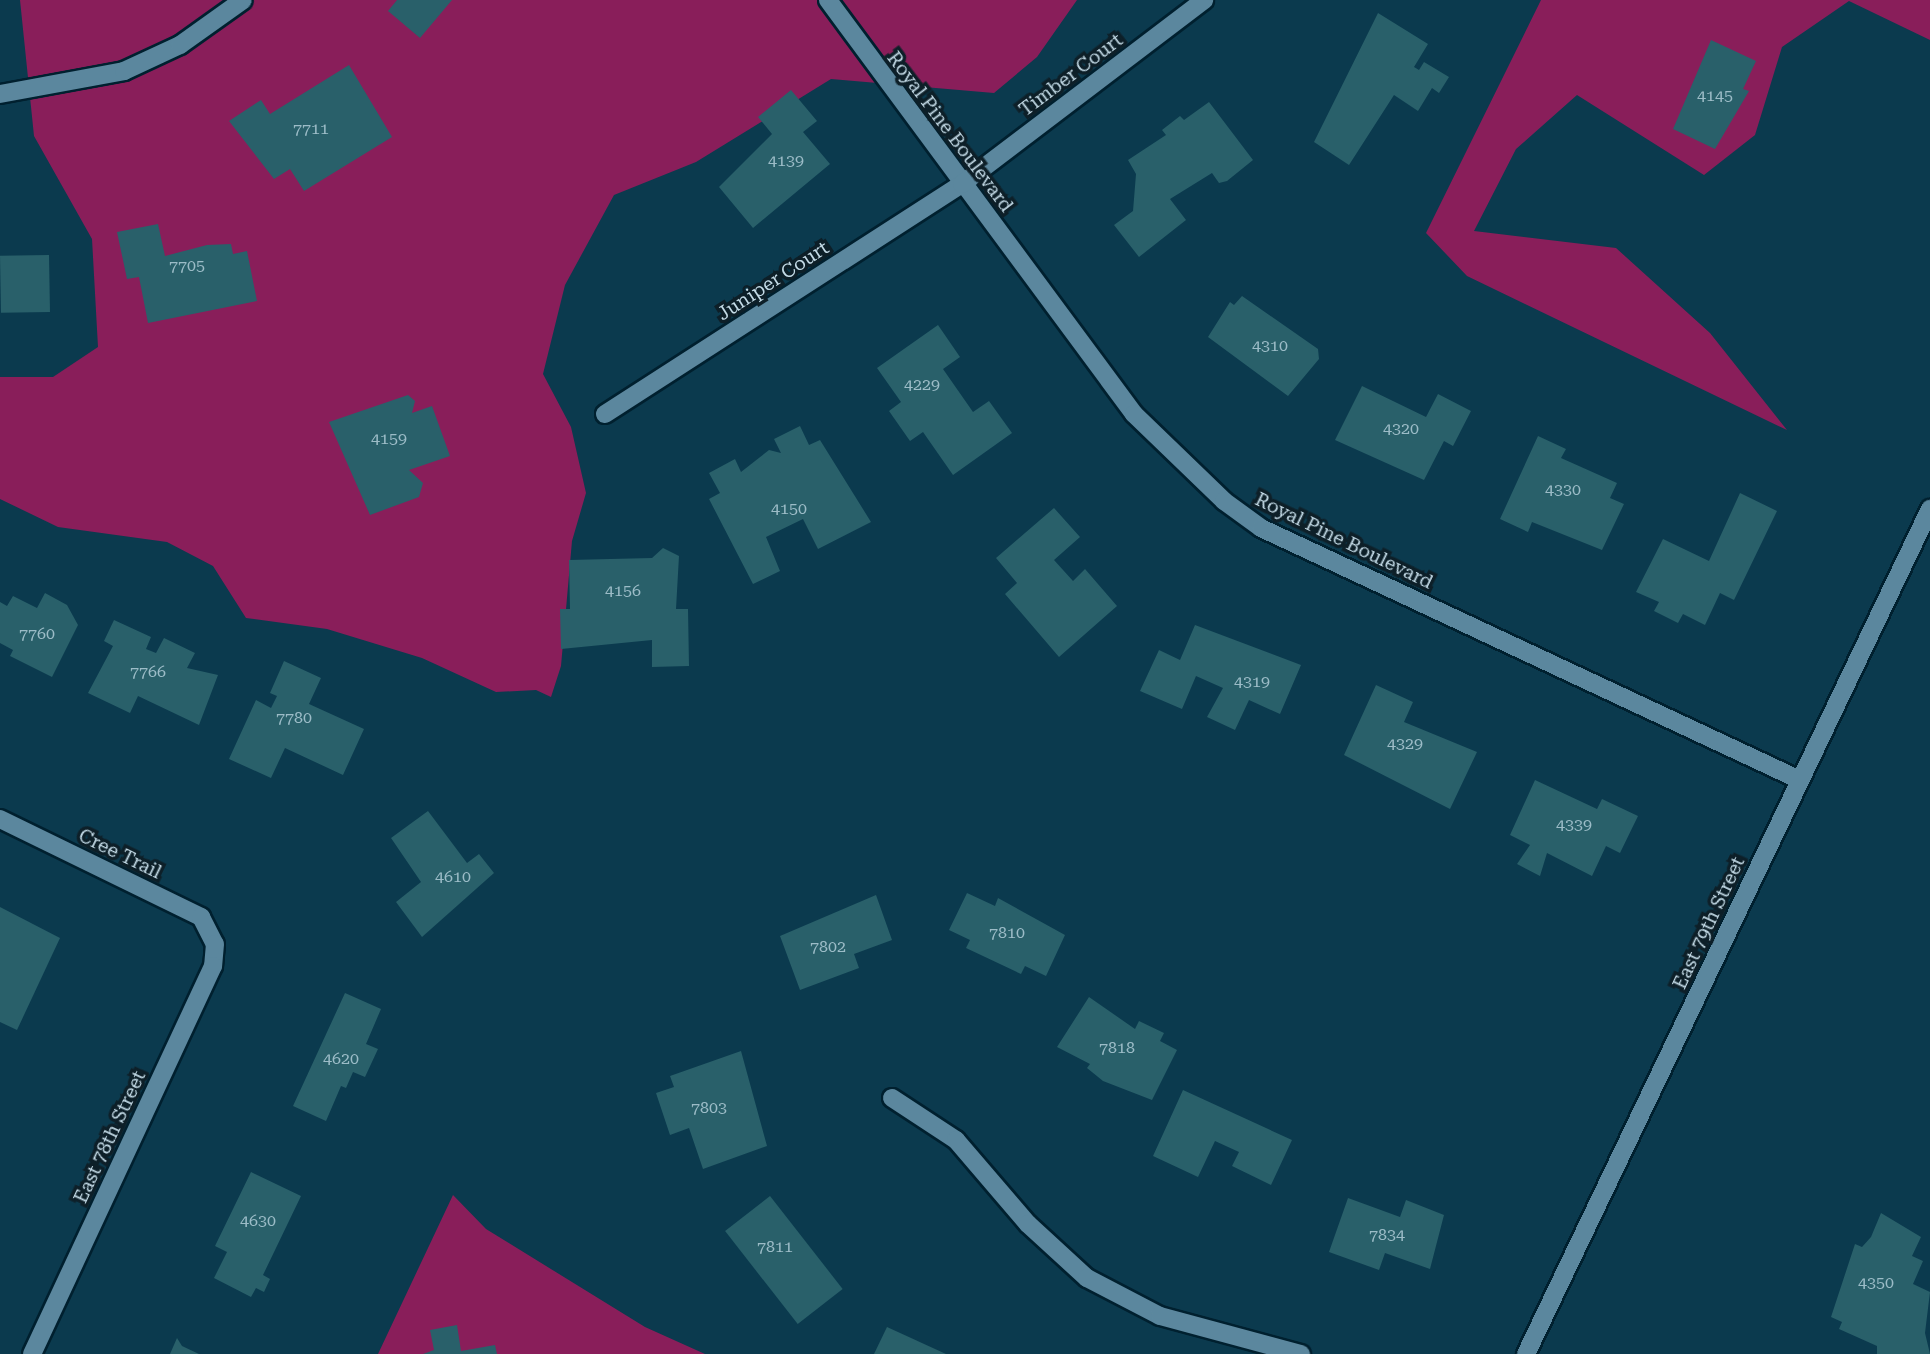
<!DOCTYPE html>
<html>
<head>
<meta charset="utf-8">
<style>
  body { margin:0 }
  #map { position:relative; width:1930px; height:1354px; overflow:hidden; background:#0b3a4e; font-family:"Roboto Serif",serif }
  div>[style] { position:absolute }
  .green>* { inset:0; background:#891e5a }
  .building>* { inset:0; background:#29606a; transform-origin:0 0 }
  .roads { filter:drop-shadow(2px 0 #00202f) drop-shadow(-2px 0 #00202f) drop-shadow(0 2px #00202f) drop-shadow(0 -2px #00202f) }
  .minor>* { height:18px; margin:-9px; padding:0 9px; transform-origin:9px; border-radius:9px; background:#5b879e }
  span { translate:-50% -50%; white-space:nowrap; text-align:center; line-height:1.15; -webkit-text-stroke:7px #0d1f28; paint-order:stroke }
  .number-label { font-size:16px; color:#9cbcc7 }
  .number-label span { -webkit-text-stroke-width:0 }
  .street-label { font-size:19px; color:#c3dae6 }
</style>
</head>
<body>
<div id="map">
  <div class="green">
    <i style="clip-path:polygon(20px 0,1077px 0,1037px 57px,994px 93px,831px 79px,696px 162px,614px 195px,565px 285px,543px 374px,571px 427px,586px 493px,572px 541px,561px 666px,551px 697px,536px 690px,496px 692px,422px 658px,327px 629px,246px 618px,213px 566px,167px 542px,58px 527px,0 499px,0 377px,53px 377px,98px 347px,92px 239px,34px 136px)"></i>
    <i style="clip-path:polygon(1541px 0,1930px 0,1930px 40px,1849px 1px,1782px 47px,1755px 135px,1704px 175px,1577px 95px,1516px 149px,1474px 231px,1616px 248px,1710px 333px,1787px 430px,1467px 276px,1426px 233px)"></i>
    <i style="clip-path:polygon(453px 1195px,486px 1229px,645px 1327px,705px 1354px,378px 1354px)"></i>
  </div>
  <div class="building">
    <i style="clip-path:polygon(397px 0,452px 0,420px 38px,388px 11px)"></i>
    <i style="clip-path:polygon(1378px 13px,1428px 44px,1414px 67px,1419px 70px,1424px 62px,1449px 77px,1439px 93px,1432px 88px,1418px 111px,1394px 95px,1349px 165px,1314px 142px)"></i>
    <i style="clip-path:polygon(1711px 40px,1756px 61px,1743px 89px,1749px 91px,1715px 149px,1673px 129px)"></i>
    <i style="clip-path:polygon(349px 65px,392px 137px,304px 191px,290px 169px,274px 179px,229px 121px,261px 100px,270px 114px)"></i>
    <i style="clip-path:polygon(791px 90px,817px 121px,803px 132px,830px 164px,753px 228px,719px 187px,772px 134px,758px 117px)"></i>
    <i style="clip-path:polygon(1209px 102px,1253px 160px,1227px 181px,1219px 183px,1212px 173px,1170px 199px,1186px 220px,1139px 257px,1114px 225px,1133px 211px,1136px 174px,1128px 160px,1166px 135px,1162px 130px,1180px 116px,1184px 120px)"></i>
    <i style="clip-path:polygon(158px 224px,165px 256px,207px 245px,231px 244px,233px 254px,247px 251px,257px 301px,148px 323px,139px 277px,127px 279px,117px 232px)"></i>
    <i style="left:49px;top:255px;width:57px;height:49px;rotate:89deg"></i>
    <i style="clip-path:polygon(1242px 296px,1318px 349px,1319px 359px,1288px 396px,1208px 337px,1230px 302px,1234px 305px)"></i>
    <i style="clip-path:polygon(938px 325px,960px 357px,943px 369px,973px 412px,989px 401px,1012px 433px,953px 475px,923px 432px,910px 441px,889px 411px,901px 402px,877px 368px)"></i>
    <i style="clip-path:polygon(1362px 386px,1426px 417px,1438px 394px,1471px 411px,1453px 446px,1444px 441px,1424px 480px,1335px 440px)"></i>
    <i style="clip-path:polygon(408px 395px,415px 401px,412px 413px,432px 406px,450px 456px,409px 470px,423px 483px,419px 497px,370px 515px,329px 422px)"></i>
    <i style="clip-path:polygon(800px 426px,809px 445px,820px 440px,871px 522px,818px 549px,803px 519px,766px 537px,780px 571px,753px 584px,709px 499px,720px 493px,709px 473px,735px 459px,741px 472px,769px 450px,781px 453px,774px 439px)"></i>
    <i style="clip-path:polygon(1538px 436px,1566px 449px,1561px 458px,1617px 483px,1610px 498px,1624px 504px,1602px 550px,1532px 522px,1528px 532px,1500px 519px)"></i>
    <i style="clip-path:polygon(1740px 493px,1777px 511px,1734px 600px,1720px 593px,1705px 625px,1683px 614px,1678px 623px,1654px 611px,1659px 602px,1636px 592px,1663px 539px,1709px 561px)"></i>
    <i style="clip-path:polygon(1054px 508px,1080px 537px,1054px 560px,1073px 581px,1085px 569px,1117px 606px,1059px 657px,1005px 594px,1017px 583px,996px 558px)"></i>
    <i style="clip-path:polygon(663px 548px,679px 556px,676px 609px,688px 609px,689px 666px,652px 667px,652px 640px,561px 649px,560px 609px,570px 609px,569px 560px,652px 558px)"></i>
    <i style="clip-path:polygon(45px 593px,67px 605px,78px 625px,52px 677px,10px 656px,13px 650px,0 643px,0 602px,7px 606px,13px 596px,37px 608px)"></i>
    <i style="clip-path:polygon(114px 620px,151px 637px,146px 649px,156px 653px,164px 638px,195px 653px,187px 668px,218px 675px,199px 725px,138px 696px,130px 713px,88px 693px,113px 646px,104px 641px)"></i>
    <i style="clip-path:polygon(1195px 625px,1301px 665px,1280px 714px,1249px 700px,1235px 730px,1207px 717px,1223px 688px,1196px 676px,1182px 709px,1140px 691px,1159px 650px,1180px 660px)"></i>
    <i style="clip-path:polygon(284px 661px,321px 678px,309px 704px,364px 729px,343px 775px,285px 748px,271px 778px,229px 759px,256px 700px,271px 708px,277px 696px,270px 693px)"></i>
    <i style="clip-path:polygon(1376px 685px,1413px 702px,1404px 722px,1477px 752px,1450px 809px,1344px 755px)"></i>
    <i style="clip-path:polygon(1535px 780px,1597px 809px,1602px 799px,1638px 816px,1620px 853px,1606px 846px,1592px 876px,1547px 853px,1540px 876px,1517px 864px,1530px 845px,1510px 835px)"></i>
    <i style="clip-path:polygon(428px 811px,467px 863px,479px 854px,494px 873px,422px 937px,396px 902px,421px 882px,391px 838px)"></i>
    <i style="clip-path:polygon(967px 893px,995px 906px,998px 898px,1065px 935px,1046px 976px,1025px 966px,1021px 974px,966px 948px,970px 940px,949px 930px)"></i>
    <i style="clip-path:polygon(876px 895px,892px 940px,854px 954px,859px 968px,800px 990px,780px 936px)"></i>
    <i style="clip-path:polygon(0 907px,60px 938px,17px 1030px,0 1022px)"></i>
    <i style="clip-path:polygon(345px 993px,381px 1009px,366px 1044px,378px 1049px,365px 1077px,353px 1072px,346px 1088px,341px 1086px,326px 1121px,293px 1106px)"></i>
    <i style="clip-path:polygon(1089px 997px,1135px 1029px,1139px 1021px,1164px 1033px,1160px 1041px,1177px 1050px,1152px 1100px,1103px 1081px,1087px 1068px,1090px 1064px,1057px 1047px)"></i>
    <i style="clip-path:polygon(741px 1051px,767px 1146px,703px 1169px,689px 1128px,670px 1135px,656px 1093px,674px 1087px,670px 1076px)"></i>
    <i style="clip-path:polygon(1183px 1090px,1292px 1140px,1271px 1185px,1232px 1166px,1239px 1152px,1215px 1141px,1198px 1177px,1153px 1156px)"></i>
    <i style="clip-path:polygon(251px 1172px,301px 1196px,263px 1275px,270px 1279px,264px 1292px,256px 1288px,251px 1297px,214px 1278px,227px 1252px,215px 1246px)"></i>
    <i style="left:770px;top:1196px;width:118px;height:57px;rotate:52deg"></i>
    <i style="clip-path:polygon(1348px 1198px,1400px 1217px,1406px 1200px,1444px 1215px,1430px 1269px,1385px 1253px,1379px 1270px,1329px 1252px)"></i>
    <i style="clip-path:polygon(1881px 1213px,1921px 1237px,1912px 1256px,1923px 1261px,1913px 1284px,1930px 1292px,1925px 1333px,1930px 1354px,1877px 1354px,1877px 1346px,1839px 1329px,1842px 1322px,1831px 1317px,1855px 1244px,1862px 1247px,1871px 1237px)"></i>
    <i style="clip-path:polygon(457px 1325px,461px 1351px,495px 1345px,497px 1354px,423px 1354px,434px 1350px,430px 1330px)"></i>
    <i style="clip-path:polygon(887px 1327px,946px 1354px,874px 1354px)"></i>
    <i style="clip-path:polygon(177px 1338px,182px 1346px,199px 1354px,170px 1354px)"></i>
  </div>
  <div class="roads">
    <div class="minor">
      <i style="left:828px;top:0;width:515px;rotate:53.53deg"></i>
      <i style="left:1134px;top:414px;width:125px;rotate:44deg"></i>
      <i style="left:1224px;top:501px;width:46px;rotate:36.1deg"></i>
      <i style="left:1261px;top:528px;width:595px;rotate:25.06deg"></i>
      <i style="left:0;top:94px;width:126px;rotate:-10.5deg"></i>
      <i style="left:124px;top:71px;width:62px;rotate:-24.9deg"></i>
      <i style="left:180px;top:45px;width:77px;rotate:-35.5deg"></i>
      <i style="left:605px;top:414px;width:425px;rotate:-32.8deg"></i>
      <i style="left:962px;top:184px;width:304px;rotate:-37.2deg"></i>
      <i style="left:0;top:819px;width:224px;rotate:26deg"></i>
      <i style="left:201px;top:917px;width:30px;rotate:63deg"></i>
      <i style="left:215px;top:944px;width:22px;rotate:95deg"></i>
      <i style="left:213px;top:966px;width:428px;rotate:115deg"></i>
      <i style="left:892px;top:1098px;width:77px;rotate:33.3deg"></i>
      <i style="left:956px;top:1140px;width:111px;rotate:49.4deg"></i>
      <i style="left:1028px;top:1224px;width:80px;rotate:42.5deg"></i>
      <i style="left:1087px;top:1278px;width:82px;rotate:27.5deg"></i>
      <i style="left:1160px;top:1316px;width:146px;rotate:15.1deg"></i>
      <i style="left:1526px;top:1354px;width:937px;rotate:-64.45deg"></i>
    </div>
  </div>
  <div class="number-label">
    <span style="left:1715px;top:96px">4145</span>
    <span style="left:311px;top:129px">7711</span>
    <span style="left:786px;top:161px">4139</span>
    <span style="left:187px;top:266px">7705</span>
    <span style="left:1270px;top:346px">4310</span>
    <span style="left:922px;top:385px">4229</span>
    <span style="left:1401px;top:429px">4320</span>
    <span style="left:389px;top:439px">4159</span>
    <span style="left:1563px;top:490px">4330</span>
    <span style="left:789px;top:509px">4150</span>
    <span style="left:623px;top:591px">4156</span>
    <span style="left:37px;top:634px">7760</span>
    <span style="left:148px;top:672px">7766</span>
    <span style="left:1252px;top:682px">4319</span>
    <span style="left:294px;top:718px">7780</span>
    <span style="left:1405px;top:744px">4329</span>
    <span style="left:1574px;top:825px">4339</span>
    <span style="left:453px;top:877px">4610</span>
    <span style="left:1007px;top:933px">7810</span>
    <span style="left:828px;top:947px">7802</span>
    <span style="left:1117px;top:1048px">7818</span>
    <span style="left:341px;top:1059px">4620</span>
    <span style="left:709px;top:1108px">7803</span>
    <span style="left:258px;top:1221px">4630</span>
    <span style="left:1387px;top:1235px">7834</span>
    <span style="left:775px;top:1247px">7811</span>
    <span style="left:1876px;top:1283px">4350</span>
  </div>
  <div class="street-label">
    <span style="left:1071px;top:75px;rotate:-37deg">Timber Court</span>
    <span style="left:950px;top:132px;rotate:53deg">Royal Pine Boulevard</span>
    <span style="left:773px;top:281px;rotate:-33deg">Juniper Court</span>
    <span style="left:1344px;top:541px;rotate:26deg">Royal Pine Boulevard</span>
    <span style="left:120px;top:854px;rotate:26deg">Cree Trail</span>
    <span style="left:1709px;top:923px;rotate:-65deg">East 79th Street</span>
    <span style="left:110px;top:1137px;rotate:-65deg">East 78th Street</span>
  </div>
</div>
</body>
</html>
